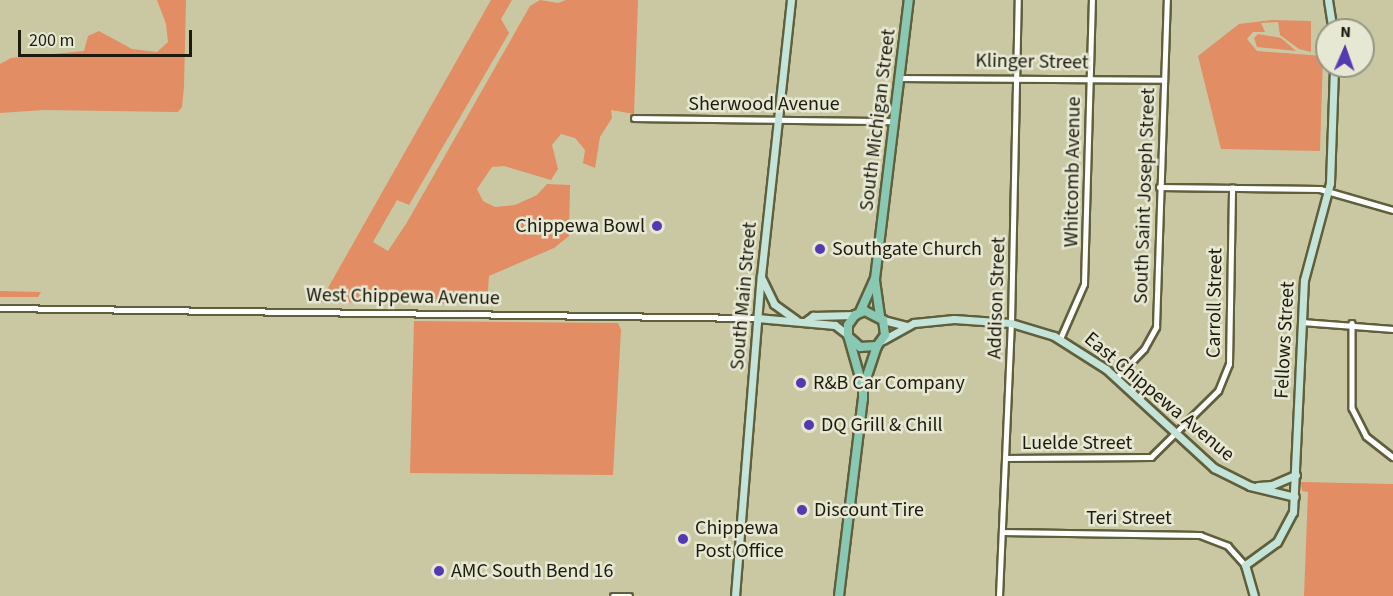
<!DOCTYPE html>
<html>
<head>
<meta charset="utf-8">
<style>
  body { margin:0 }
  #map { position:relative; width:1393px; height:596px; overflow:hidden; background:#c9c8a2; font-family:"Source Sans 3",sans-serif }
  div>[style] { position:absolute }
  .green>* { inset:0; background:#e28d63 }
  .roads { filter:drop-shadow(2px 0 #605f3c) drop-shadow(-2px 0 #605f3c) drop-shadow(0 2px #605f3c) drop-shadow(0 -2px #605f3c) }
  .street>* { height:4.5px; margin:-2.25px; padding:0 2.25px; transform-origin:2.25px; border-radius:2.25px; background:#fff }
  .secondary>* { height:7px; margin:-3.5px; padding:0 3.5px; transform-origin:3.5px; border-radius:3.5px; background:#c4e4d9 }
  .primary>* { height:8px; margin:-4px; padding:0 4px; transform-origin:4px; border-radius:4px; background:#89c9b3 }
  .dots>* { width:16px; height:16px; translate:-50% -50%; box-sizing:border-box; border:3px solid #e7e8d4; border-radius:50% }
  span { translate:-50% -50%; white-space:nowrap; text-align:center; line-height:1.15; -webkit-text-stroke:5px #e7e8d4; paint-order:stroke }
  .street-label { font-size:20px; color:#1c1b0d }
  .poi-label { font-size:20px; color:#1c1b0d }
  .right { translate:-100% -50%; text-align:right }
  .left { translate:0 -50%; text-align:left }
  .north { position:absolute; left:1315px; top:18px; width:60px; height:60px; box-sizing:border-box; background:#e7e8d4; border:2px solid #969684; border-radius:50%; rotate:2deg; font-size:16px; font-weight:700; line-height:24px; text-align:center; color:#1c1b0d }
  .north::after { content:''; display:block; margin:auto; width:21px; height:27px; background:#543ab1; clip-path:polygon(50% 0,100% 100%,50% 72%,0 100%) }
  .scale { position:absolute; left:18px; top:30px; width:174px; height:27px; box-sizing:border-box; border:3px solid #1c1b0d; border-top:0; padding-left:8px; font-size:18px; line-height:21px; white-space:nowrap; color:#1c1b0d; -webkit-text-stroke:4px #e7e8d4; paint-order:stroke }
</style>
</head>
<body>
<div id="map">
  <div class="green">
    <i style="clip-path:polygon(157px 0,186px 0,184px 87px,182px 107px,178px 112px,44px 110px,0 113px,0 64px,11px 58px,84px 51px,88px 36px,99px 31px,132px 49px,157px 52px,168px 42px,166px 24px)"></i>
    <i style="clip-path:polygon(491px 0,512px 0,501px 19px,509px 33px,409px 205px,397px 200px,373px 242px,388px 251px,406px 224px,530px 6px,540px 0,558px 3px,566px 0,638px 0,634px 114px,611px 110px,612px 118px,600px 137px,595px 168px,583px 163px,585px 150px,575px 138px,561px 134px,552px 145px,558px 169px,551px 180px,504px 166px,492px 167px,477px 189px,483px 201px,495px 207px,515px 205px,537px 195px,547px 184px,570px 185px,569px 236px,554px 248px,489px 276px,487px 304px,320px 302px)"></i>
    <i style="clip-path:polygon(1272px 20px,1311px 21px,1311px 52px,1299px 49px,1280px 35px,1278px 22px,1261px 23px,1265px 32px,1253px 32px,1247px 39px,1257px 51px,1323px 56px,1320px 151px,1221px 149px,1198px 56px,1239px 24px)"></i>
    <i style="clip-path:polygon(1258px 34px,1281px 38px,1296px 51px,1257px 47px,1254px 38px)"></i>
    <i style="clip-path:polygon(0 291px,41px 292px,38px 297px,0 297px)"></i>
    <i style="clip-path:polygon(414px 321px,618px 323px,621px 330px,613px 475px,410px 473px)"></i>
    <i style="clip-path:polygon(1301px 482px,1393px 484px,1393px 596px,1304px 596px,1308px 492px,1302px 491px)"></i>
  </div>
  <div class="roads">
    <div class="street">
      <i style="left:899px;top:78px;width:265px;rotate:0.4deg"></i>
      <i style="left:634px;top:118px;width:260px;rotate:0.7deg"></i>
      <i style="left:1159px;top:187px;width:161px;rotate:0.7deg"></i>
      <i style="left:1320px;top:189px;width:76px;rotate:16deg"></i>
      <i style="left:0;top:308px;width:757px;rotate:0.76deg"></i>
      <i style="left:1302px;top:322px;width:91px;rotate:4.4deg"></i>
      <i style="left:1352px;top:323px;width:85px;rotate:90deg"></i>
      <i style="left:1352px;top:408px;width:31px;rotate:63deg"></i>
      <i style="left:1366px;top:436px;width:34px;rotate:38deg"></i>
      <i style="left:1060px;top:339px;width:60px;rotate:-66.4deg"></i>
      <i style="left:1084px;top:284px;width:284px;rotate:-88.4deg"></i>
      <i style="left:1116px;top:378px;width:40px;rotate:-46deg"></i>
      <i style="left:1144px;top:349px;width:25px;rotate:-61deg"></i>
      <i style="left:1156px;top:327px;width:327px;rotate:-88.1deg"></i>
      <i style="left:1005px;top:458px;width:146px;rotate:-0.4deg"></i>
      <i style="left:1151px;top:457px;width:94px;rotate:-44.6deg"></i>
      <i style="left:1218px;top:391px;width:29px;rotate:-68deg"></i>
      <i style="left:1229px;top:364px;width:176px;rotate:-89deg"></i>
      <i style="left:1002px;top:532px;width:198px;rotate:0.9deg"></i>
      <i style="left:1200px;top:535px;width:30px;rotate:21deg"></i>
      <i style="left:1228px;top:546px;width:25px;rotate:48deg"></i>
      <i style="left:613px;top:596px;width:17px"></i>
      <i style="left:999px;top:596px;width:273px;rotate:-87.5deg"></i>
      <i style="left:1011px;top:323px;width:323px;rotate:-88.8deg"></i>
    </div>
    <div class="secondary">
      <i style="left:1328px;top:0;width:30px;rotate:81deg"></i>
      <i style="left:762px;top:279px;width:28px;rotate:64deg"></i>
      <i style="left:774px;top:304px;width:27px;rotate:36deg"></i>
      <i style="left:757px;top:318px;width:78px;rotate:5.1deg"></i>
      <i style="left:835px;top:325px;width:16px;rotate:38deg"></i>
      <i style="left:883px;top:320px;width:25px;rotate:14deg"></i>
      <i style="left:806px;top:321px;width:9px;rotate:-36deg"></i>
      <i style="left:813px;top:316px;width:42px;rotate:-1.4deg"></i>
      <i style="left:883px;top:340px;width:35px;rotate:-29deg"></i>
      <i style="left:914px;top:323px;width:40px;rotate:-5.7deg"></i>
      <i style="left:954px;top:319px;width:57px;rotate:4deg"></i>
      <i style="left:1011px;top:323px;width:45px;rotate:16.8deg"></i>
      <i style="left:1054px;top:336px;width:62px;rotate:32.4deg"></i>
      <i style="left:1106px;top:369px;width:147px;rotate:42.5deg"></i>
      <i style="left:1214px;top:468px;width:40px;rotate:26.6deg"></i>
      <i style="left:1250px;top:486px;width:46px;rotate:13.7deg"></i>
      <i style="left:1258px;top:486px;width:14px;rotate:-4deg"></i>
      <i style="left:1272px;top:485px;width:26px;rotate:-23deg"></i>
      <i style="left:735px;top:596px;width:321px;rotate:-85.4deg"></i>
      <i style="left:761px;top:276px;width:278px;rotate:-83.8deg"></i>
      <i style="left:1254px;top:596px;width:32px;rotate:-106deg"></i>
      <i style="left:1245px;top:565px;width:39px;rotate:-36deg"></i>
      <i style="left:1277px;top:542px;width:34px;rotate:-62deg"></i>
      <i style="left:1293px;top:512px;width:232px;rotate:-87.3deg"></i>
      <i style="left:1304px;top:280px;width:100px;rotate:-75deg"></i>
      <i style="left:1330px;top:183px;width:117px;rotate:-88deg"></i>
    </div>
    <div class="primary">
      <i style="left:860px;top:312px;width:36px;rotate:-66deg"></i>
      <i style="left:880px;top:316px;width:37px;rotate:-98deg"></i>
      <i style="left:875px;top:279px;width:281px;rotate:-83.1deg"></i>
      <i style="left:863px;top:388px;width:44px;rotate:-71.6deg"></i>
      <i style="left:839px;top:596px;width:198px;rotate:-83.1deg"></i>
      <i style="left:863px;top:399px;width:11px;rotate:-90deg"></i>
      <i style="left:863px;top:388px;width:55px;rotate:-105.8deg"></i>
      <i style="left:848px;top:335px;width:10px;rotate:-90deg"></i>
      <i style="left:848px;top:325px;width:12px;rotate:-55deg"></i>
      <i style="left:855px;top:315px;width:11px;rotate:-22deg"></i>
      <i style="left:865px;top:311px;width:20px;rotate:27deg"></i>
      <i style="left:883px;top:320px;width:15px;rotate:82deg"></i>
      <i style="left:885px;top:335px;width:14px;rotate:126deg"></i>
      <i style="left:877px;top:346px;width:17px;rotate:177deg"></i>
      <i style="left:860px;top:347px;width:12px;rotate:-138deg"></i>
    </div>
  </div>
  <div class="dots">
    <i style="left:657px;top:226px;background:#543ab1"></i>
    <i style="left:820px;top:249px;background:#543ab1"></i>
    <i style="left:801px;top:383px;background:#543ab1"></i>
    <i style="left:809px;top:425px;background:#543ab1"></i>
    <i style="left:802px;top:510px;background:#543ab1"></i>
    <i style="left:683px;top:539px;background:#543ab1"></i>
    <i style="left:439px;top:571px;background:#543ab1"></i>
  </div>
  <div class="street-label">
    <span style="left:1032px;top:62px;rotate:1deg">Klinger Street</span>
    <span style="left:764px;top:104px">Sherwood Avenue</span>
    <span style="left:878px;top:120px;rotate:-83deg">South Michigan Street</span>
    <span style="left:1073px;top:172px;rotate:-89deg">Whitcomb Avenue</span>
    <span style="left:1145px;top:196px;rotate:-88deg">South Saint Joseph Street</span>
    <span style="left:744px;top:296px;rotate:-85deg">South Main Street</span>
    <span style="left:403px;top:297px;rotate:1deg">West Chippewa Avenue</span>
    <span style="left:997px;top:298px;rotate:-88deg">Addison Street</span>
    <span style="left:1215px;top:303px;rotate:-89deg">Carroll Street</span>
    <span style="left:1285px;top:340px;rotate:-87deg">Fellows Street</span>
    <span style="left:1159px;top:397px;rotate:40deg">East Chippewa Avenue</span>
    <span style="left:1077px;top:443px">Luelde Street</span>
    <span style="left:1129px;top:518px">Teri Street</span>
  </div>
  <div class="poi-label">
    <span class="right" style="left:645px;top:226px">Chippewa Bowl</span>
    <span class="left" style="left:832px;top:249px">Southgate Church</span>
    <span class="left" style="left:813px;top:383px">R&amp;B Car Company</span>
    <span class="left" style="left:821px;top:425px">DQ Grill &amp; Chill</span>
    <span class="left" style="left:814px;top:510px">Discount Tire</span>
    <span class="left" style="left:695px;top:540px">Chippewa<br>Post Office</span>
    <span class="left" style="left:451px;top:571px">AMC South Bend 16</span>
  </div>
  <div class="north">N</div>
  <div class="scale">200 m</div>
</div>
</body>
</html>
